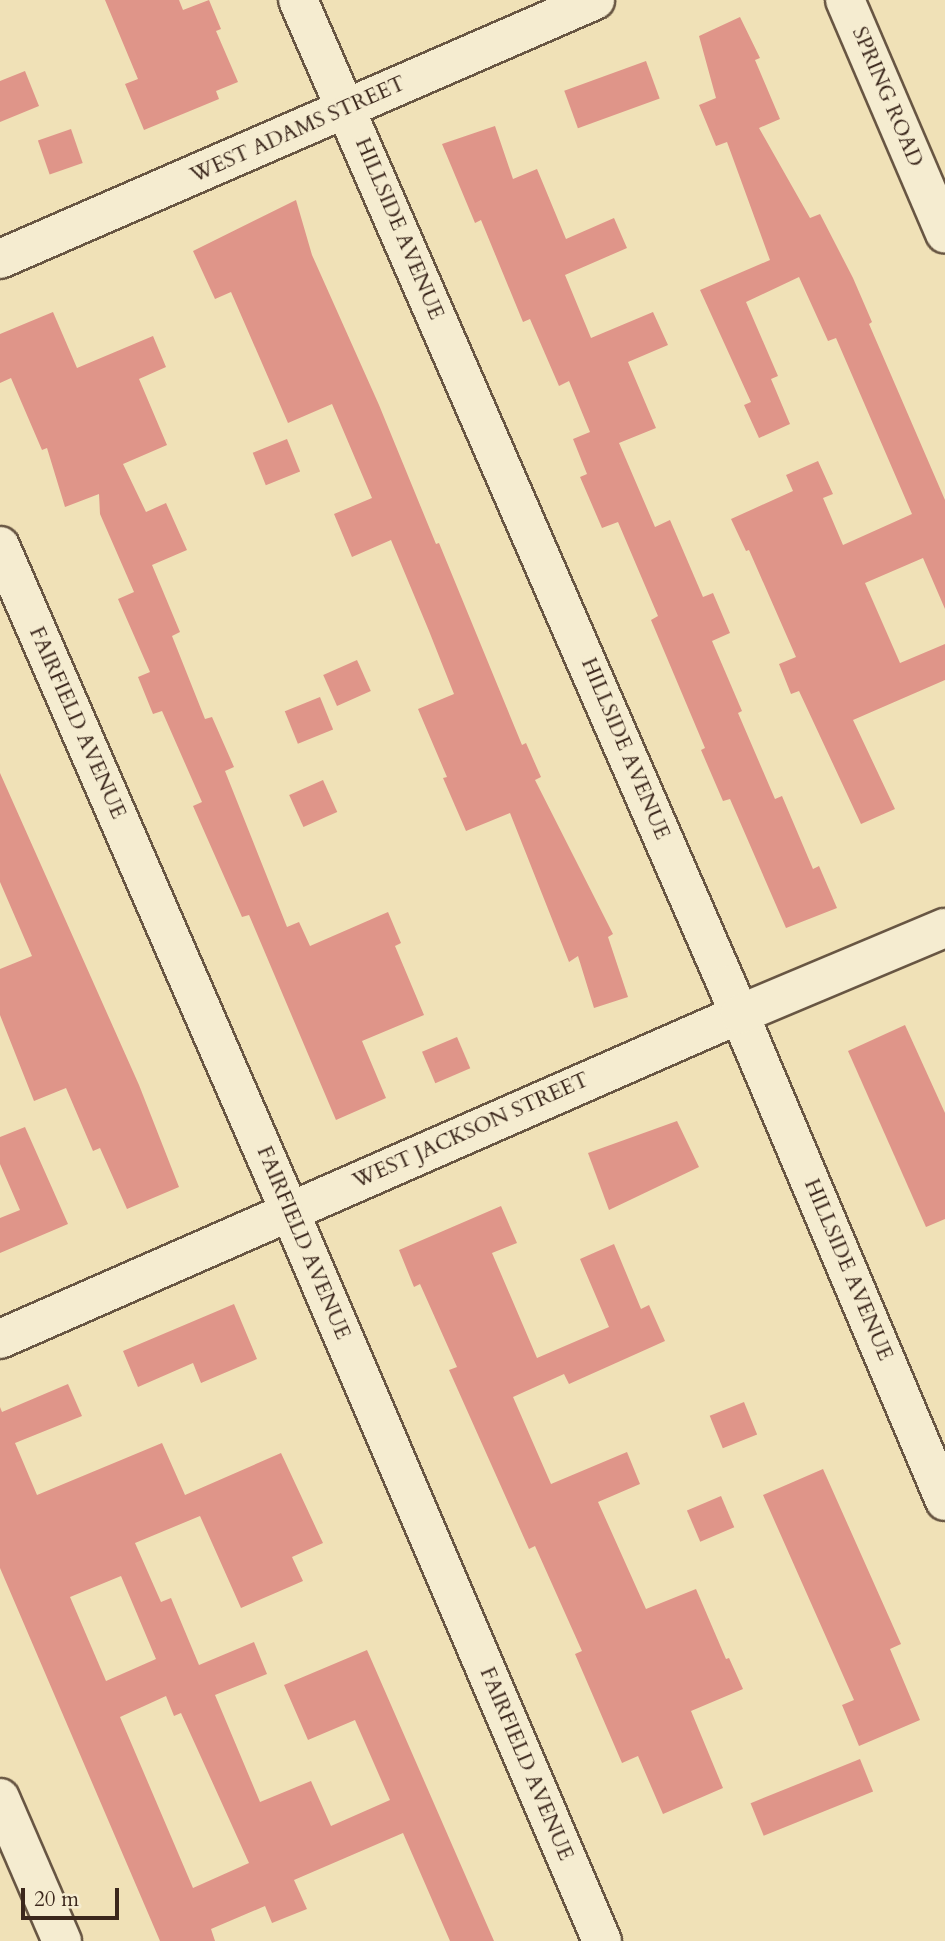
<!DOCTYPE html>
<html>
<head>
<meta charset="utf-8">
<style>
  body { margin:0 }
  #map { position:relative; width:945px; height:1941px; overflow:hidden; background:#f0e1b7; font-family:Cardo,serif }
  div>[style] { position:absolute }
  .building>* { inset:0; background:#df9589; transform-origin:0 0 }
  .roads { filter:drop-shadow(2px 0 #685643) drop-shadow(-2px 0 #685643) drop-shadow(0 2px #685643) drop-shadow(0 -2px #685643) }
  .minor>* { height:38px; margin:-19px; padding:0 19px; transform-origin:19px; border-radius:19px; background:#f5ecd0 }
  span { translate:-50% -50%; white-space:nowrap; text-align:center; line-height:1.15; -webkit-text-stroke:7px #f5ecd0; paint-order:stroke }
  .street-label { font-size:21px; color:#3b271c }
  .scale { position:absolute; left:21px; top:1888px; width:98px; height:32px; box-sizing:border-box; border:4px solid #3b271c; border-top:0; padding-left:9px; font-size:21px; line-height:24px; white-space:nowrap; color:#3b271c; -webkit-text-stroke:5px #f5ecd0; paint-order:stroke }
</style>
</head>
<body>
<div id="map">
  <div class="building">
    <i style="clip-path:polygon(105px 0,179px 0,183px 10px,209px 0,221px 29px,216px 31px,238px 82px,216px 91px,219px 99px,144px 130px,125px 84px,138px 79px)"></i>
    <i style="clip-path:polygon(740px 17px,760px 58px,755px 60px,780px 119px,759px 128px,810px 218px,820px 214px,853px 278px,872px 322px,869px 324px,945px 500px,945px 609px,923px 558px,865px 583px,900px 663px,945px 644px,945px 680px,853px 720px,895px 809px,861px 824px,799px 691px,791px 694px,779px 664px,796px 657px,749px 550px,746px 551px,731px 519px,793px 491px,786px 475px,818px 461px,833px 494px,823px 498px,843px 545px,912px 514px,836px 338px,828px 341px,799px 277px,746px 302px,778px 376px,771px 379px,790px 424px,759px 438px,744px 405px,751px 402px,700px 290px,770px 260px,727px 142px,716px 146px,699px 105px,716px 98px,699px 36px)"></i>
    <i style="left:646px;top:61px;width:40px;height:87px;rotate:70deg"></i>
    <i style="clip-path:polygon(25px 71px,39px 106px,0 122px,0 81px)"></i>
    <i style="clip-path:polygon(495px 126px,513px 179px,537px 169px,566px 239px,614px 218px,627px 248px,565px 275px,591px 338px,653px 312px,668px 345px,628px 362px,656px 428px,619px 443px,655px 527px,670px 520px,703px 597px,713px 593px,730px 633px,712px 641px,742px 711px,738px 713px,775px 799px,782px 796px,813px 869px,819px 866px,837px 908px,786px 928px,730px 799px,723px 801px,701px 750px,705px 748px,651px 620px,658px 616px,618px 522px,602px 528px,580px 477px,587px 474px,573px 439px,590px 432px,569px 381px,559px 386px,530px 319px,523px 322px,481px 220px,475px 223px,442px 144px)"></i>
    <i style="left:71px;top:129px;width:36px;height:35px;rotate:71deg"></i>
    <i style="clip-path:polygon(296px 200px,312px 255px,379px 405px,436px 544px,439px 543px,522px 745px,526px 743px,541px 777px,535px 780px,613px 934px,608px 937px,628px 997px,594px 1008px,578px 956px,569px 962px,510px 813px,466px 831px,443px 778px,447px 777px,418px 709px,454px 694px,429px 631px,391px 540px,352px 557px,334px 514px,372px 498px,332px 404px,288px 423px,231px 292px,215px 299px,193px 251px)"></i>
    <i style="clip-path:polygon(53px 312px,77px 368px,153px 336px,166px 367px,139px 379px,167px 445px,123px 464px,146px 512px,166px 503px,187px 550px,152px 565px,180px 632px,172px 636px,205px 719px,212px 717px,234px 767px,225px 771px,287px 927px,299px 922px,310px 946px,388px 912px,401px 943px,395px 946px,424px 1015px,362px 1041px,386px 1098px,336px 1120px,249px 915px,242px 917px,193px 806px,202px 802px,162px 711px,153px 714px,138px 677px,150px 672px,118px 599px,134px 592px,100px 514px,99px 494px,65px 507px,47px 448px,42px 450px,11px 378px,0 383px,0 334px)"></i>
    <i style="left:287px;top:439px;width:35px;height:37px;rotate:68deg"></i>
    <i style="left:357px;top:660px;width:34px;height:37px;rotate:66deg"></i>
    <i style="left:320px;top:697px;width:35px;height:38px;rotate:68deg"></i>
    <i style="clip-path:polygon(0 773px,139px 1085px,179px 1187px,127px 1209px,100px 1148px,93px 1151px,66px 1088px,34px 1101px,0 1015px,0 969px,32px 956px,0 882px)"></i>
    <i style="left:323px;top:780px;width:35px;height:37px;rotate:66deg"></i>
    <i style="clip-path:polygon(905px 1025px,945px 1113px,945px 1219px,926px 1227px,848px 1051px)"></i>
    <i style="left:457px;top:1037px;width:34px;height:38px;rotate:67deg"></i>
    <i style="clip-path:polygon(677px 1121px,699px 1167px,609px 1210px,588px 1153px)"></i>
    <i style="clip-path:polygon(25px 1127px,68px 1224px,0 1253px,0 1218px,20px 1210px,0 1164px,0 1137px)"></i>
    <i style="clip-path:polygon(501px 1206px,517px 1243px,492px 1253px,537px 1358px,609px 1327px,580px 1259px,614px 1244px,641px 1309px,649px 1305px,665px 1341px,569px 1384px,564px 1374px,513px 1397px,551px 1484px,627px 1452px,640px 1484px,598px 1502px,646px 1609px,696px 1589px,726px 1659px,729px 1658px,743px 1689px,691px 1711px,723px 1788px,663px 1814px,638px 1756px,622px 1763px,575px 1654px,582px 1651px,535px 1546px,529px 1549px,449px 1370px,457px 1367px,420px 1284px,414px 1287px,399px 1250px)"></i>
    <i style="clip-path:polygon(234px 1304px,257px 1359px,201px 1383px,193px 1363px,138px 1387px,123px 1351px)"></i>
    <i style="clip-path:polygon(evenodd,68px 1384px,82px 1416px,15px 1443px,37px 1495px,162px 1443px,185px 1495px,281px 1453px,323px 1543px,292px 1557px,303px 1581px,241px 1608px,200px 1516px,135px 1543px,161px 1602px,171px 1598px,199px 1665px,254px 1642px,267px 1674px,215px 1695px,260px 1802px,311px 1781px,331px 1826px,390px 1800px,355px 1720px,308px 1740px,284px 1685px,367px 1650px,494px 1941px,450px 1941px,403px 1833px,294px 1880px,307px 1909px,272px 1923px,265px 1906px,211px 1929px,215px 1941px,160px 1941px,0 1568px,0 1407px,2px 1412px,68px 1384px,121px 1576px,156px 1659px,106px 1681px,70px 1597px,121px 1576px,68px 1384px,166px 1696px,174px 1716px,181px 1713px,249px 1863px,193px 1888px,120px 1717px,166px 1696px)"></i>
    <i style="left:744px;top:1402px;width:35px;height:37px;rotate:68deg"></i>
    <i style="clip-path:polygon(823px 1469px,901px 1644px,890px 1649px,920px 1720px,859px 1746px,842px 1705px,854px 1700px,763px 1495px)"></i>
    <i style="left:721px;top:1496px;width:34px;height:37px;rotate:67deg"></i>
    <i style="left:860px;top:1759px;width:35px;height:118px;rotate:68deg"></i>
  </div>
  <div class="roads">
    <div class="minor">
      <i style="left:298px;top:0;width:1074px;rotate:66.47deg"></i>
      <i style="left:727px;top:985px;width:560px;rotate:67.1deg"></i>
      <i style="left:845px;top:0;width:254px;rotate:66.8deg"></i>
      <i style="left:0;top:259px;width:649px;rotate:-23.52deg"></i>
      <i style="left:0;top:546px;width:724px;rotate:66.48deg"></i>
      <i style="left:289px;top:1210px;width:795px;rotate:66.82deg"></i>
      <i style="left:0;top:1339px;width:808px;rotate:-23.71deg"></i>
      <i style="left:740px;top:1014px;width:222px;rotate:-22.8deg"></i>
      <i style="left:0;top:1798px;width:156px;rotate:66.6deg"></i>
    </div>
  </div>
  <div class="street-label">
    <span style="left:887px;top:97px;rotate:67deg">SPRING ROAD</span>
    <span style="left:298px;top:130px;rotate:-24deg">WEST ADAMS STREET</span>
    <span style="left:399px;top:229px;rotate:67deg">HILLSIDE AVENUE</span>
    <span style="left:77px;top:723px;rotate:66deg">FAIRFIELD AVENUE</span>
    <span style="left:625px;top:749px;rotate:67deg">HILLSIDE AVENUE</span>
    <span style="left:471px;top:1131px;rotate:-24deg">WEST JACKSON STREET</span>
    <span style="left:303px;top:1243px;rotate:67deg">FAIRFIELD AVENUE</span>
    <span style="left:848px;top:1270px;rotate:67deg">HILLSIDE AVENUE</span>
    <span style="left:526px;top:1764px;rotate:67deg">FAIRFIELD AVENUE</span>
  </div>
  <div class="scale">20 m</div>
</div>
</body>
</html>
